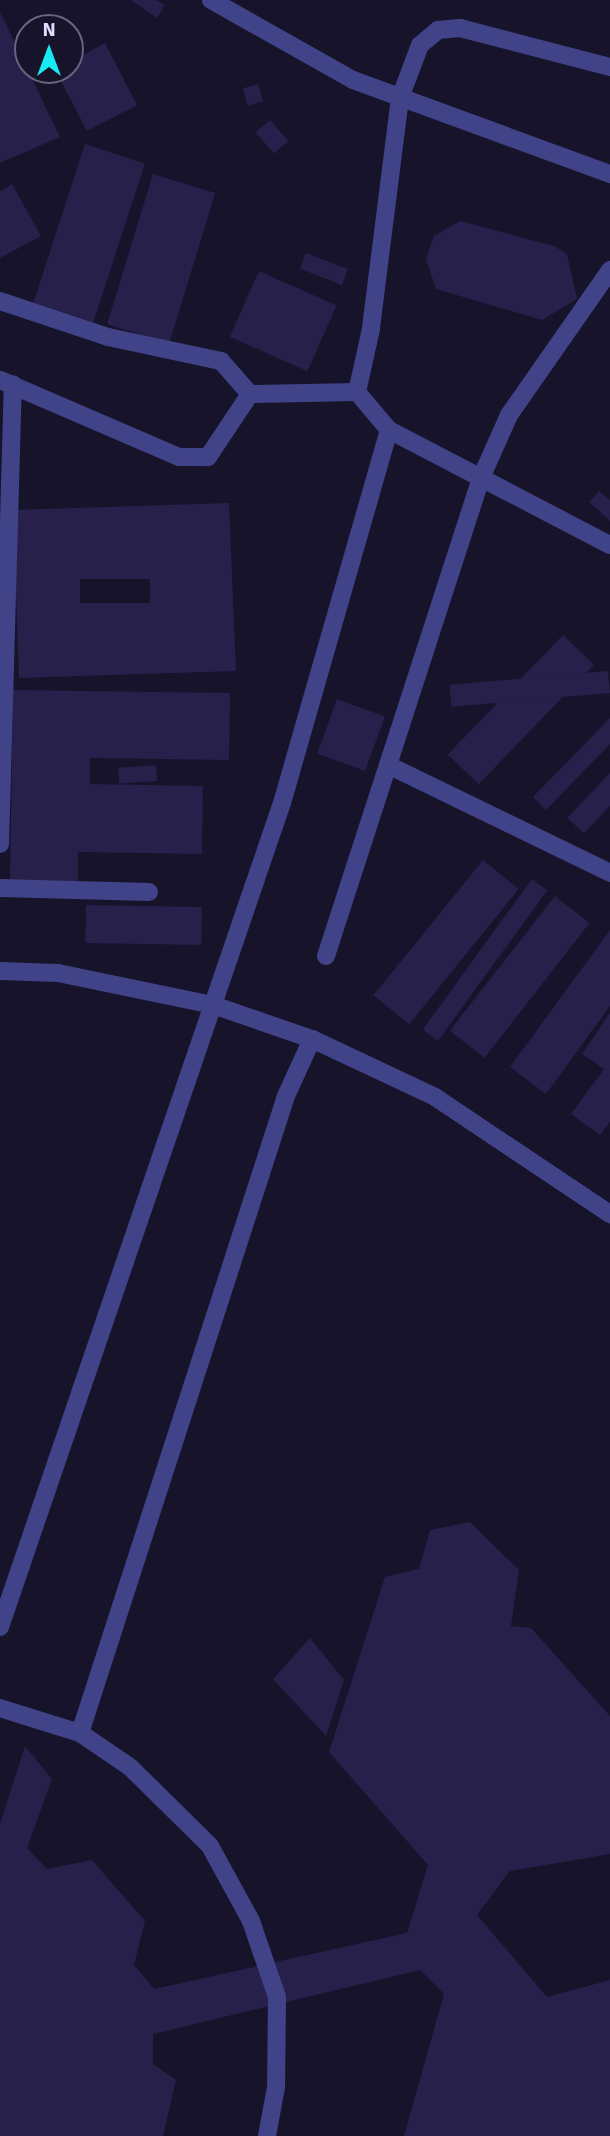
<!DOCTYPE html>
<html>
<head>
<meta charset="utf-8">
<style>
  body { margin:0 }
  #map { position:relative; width:610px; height:2136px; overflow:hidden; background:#16132b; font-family:Signika,sans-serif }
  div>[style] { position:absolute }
  .building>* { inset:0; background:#26204b; transform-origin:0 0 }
  .minor>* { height:18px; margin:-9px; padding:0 9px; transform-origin:9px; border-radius:9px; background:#414388 }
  span { translate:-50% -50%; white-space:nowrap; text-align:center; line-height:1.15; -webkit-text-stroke:7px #16132b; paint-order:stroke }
  .north { position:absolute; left:14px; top:14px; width:70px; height:70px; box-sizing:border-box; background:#16132b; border:2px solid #67657f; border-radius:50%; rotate:0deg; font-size:19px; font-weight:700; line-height:28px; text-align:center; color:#e1dffd }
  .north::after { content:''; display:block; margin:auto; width:24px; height:32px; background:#16eaf2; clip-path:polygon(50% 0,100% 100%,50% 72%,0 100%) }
</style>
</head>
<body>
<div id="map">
  <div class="building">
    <i style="clip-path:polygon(131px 0,156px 0,165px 5px,157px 18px)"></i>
    <i style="clip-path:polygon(0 12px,60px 137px,0 163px)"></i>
    <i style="clip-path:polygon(105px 43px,137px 105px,87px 131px,55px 70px,70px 70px,70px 62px)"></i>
    <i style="left:258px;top:84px;width:18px;height:16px;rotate:74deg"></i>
    <i style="left:270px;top:120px;width:28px;height:19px;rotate:49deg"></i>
    <i style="left:85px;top:144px;width:63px;height:167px;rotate:18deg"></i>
    <i style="left:153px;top:174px;width:65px;height:157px;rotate:17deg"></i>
    <i style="clip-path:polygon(12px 184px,41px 236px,0 258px,0 191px)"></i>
    <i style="clip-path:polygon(460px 221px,554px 246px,567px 254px,577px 299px,542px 320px,436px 289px,426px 259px,434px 236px)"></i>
    <i style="left:306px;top:253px;width:45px;height:17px;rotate:21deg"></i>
    <i style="left:259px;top:271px;width:85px;height:72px;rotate:24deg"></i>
    <i style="clip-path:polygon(599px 491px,610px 500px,610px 521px,589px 502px)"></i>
    <i style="clip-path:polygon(evenodd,229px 503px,236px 671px,19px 678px,13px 510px,229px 503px,80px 579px,150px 579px,150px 603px,80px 603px,80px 579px)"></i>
    <i style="left:563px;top:635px;width:43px;height:166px;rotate:44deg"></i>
    <i style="left:608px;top:671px;width:22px;height:159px;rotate:85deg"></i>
    <i style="clip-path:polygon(13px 690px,230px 693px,229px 760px,90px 758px,90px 784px,203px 786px,202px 854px,78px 852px,78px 881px,10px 880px)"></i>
    <i style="left:337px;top:699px;width:51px;height:58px;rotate:20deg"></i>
    <i style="clip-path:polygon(610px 718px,610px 744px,546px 810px,533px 797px)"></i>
    <i style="left:156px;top:765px;width:16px;height:38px;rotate:86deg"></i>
    <i style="clip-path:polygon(610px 773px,610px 806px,584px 833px,567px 818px)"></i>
    <i style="left:483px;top:860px;width:46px;height:174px;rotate:39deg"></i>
    <i style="left:532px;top:879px;width:19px;height:186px;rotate:36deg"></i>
    <i style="left:555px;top:896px;width:44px;height:171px;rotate:38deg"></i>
    <i style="left:86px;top:905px;width:116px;height:38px;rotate:1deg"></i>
    <i style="clip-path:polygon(610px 930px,610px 1006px,546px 1094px,510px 1067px)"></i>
    <i style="clip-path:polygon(610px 1013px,610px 1122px,600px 1135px,571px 1114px,604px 1069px,582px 1054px)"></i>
    <i style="clip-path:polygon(470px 1522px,519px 1570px,511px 1626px,531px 1628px,610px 1716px,610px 1854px,510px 1871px,477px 1915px,547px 1997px,610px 1980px,610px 2136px,404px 2136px,444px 1994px,420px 1970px,153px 2034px,153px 2064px,176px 2080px,163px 2136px,0 2136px,0 1824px,25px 1746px,52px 1779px,27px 1848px,47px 1869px,92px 1860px,145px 1921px,134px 1965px,154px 1989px,407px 1933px,428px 1865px,329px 1752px,385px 1577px,419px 1569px,430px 1530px)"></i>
    <i style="clip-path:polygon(310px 1638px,344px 1680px,326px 1736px,273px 1679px)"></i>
  </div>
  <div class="minor">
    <i style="left:211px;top:0;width:163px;rotate:29.4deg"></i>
    <i style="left:353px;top:80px;width:274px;rotate:20.1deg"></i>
    <i style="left:610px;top:67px;width:155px;rotate:-165.4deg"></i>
    <i style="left:460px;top:28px;width:22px;rotate:175deg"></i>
    <i style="left:438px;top:30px;width:23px;rotate:140deg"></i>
    <i style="left:420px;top:45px;width:57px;rotate:110.7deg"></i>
    <i style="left:400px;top:98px;width:233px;rotate:97.2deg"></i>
    <i style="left:371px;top:329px;width:65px;rotate:102.5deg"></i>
    <i style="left:357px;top:392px;width:50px;rotate:49.9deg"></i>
    <i style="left:389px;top:430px;width:249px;rotate:27.5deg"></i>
    <i style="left:0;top:301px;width:114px;rotate:18.4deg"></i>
    <i style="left:108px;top:337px;width:116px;rotate:12deg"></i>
    <i style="left:221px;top:361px;width:44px;rotate:48.7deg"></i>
    <i style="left:250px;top:394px;width:76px;rotate:123.7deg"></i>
    <i style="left:208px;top:457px;width:29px;rotate:180deg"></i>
    <i style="left:179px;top:457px;width:195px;rotate:-156.7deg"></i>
    <i style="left:250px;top:394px;width:107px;rotate:-1.1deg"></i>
    <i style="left:390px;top:766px;width:245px;rotate:25.9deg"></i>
    <i style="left:0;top:844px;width:460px;rotate:-88.4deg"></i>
    <i style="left:0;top:888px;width:149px;rotate:1.5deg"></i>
    <i style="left:326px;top:956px;width:503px;rotate:-72.03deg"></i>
    <i style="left:481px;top:478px;width:69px;rotate:-66deg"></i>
    <i style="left:509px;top:415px;width:177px;rotate:-55.1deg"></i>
    <i style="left:0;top:971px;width:58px;rotate:2deg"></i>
    <i style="left:58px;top:973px;width:158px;rotate:11.7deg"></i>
    <i style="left:213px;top:1005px;width:105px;rotate:19deg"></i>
    <i style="left:312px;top:1039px;width:136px;rotate:25.2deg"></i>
    <i style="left:435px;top:1097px;width:211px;rotate:33.8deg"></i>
    <i style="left:0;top:1627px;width:871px;rotate:-71.11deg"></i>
    <i style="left:282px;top:803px;width:388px;rotate:-74deg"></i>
    <i style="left:0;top:1708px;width:84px;rotate:17.4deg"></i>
    <i style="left:80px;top:1733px;width:60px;rotate:34.2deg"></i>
    <i style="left:130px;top:1767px;width:112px;rotate:44.6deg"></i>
    <i style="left:210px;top:1846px;width:85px;rotate:61.3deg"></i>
    <i style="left:251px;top:1921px;width:80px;rotate:71.1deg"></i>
    <i style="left:277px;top:1997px;width:90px;rotate:90.6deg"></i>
    <i style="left:276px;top:2087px;width:50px;rotate:100.4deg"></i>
    <i style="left:80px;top:1733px;width:669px;rotate:-72.08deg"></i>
    <i style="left:286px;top:1096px;width:63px;rotate:-65.5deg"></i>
  </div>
  <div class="north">N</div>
</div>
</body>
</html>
